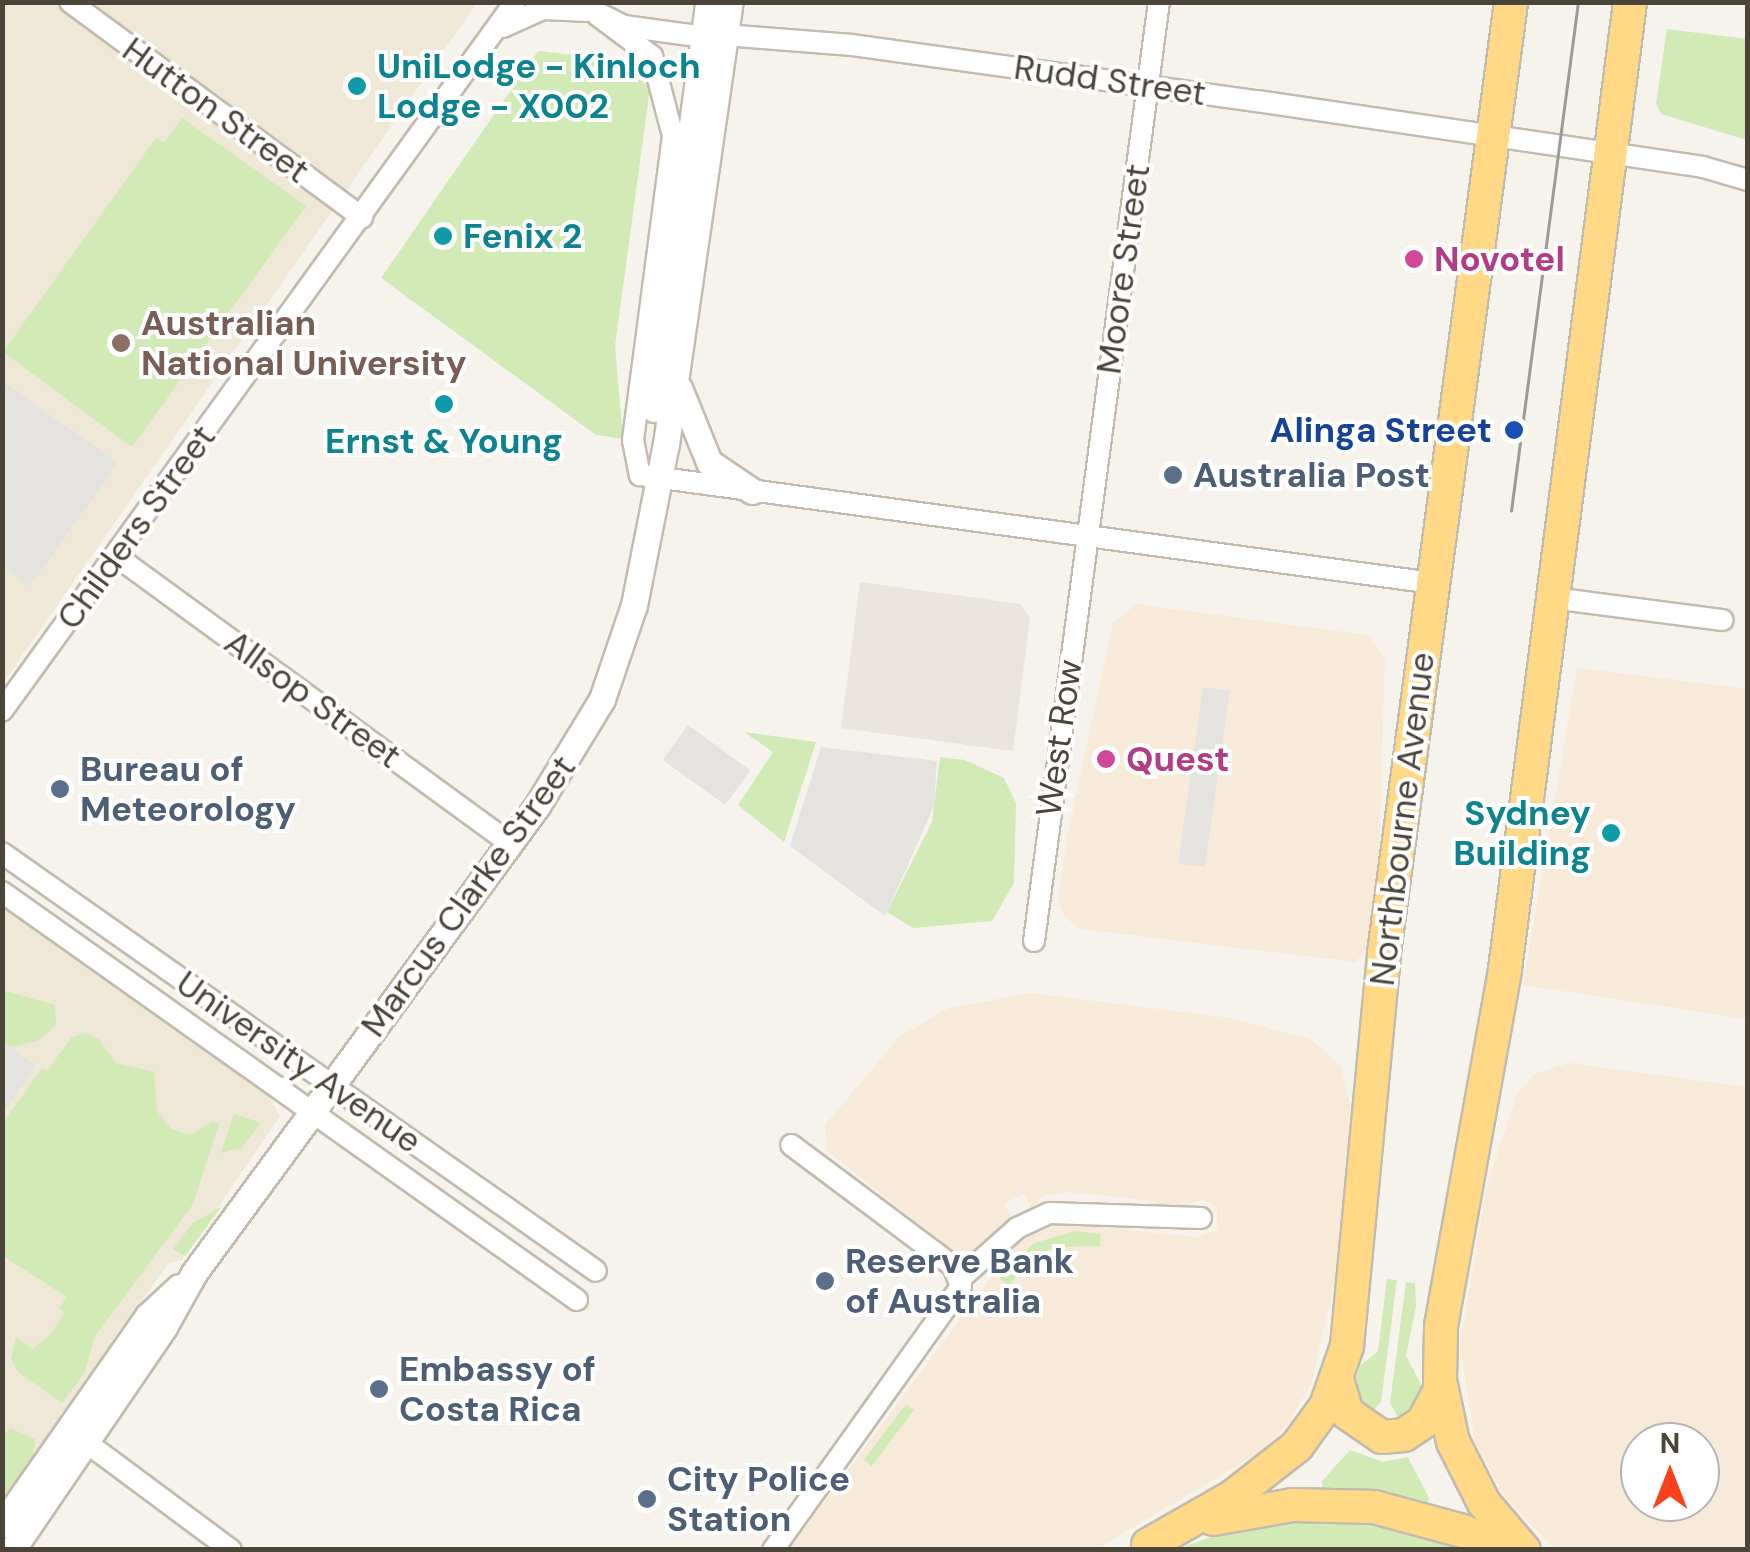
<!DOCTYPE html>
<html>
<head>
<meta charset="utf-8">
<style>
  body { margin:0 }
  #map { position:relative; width:1750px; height:1552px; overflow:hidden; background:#f6f3ec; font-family:"DM Sans",sans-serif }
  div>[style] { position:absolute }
  .residential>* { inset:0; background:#eae5da }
  .commercial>* { inset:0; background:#f7ead8 }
  .education>* { inset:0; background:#efe8d6 }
  .green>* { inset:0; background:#d2eab5; transform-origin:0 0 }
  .parking>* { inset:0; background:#e5e3e0; transform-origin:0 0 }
  .roads { filter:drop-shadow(2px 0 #c2bbae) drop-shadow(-2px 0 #c2bbae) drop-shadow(0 2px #c2bbae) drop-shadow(0 -2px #c2bbae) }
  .minor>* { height:20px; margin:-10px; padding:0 10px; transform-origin:10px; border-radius:10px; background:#fff }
  .tertiary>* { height:25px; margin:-12.5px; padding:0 12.5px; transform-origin:12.5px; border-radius:12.5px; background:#fff }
  .trunk>* { height:32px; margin:-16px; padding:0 16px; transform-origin:16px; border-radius:16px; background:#ffd985 }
  .tram>* { height:2.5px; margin:-1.25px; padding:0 1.25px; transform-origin:1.25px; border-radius:1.25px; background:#9a9a9a }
  .dots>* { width:28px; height:28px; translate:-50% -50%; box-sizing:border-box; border:5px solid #fff; border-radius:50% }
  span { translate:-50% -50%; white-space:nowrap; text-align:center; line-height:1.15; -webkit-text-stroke:8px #fff; paint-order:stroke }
  .culture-label { font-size:35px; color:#0d838f; font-weight:700 }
  .left { translate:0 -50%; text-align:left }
  .right { translate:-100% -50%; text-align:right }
  .street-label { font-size:35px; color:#4b4439 }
  .hotel-label { font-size:35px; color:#b23c85; font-weight:700 }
  .education-label { font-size:35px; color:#785e54; font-weight:700 }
  .transit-label { font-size:35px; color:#164399; font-weight:700 }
  .service-label { font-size:35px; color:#4e5e75; font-weight:700 }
  .frame { position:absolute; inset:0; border:5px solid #4b4439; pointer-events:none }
  .north { position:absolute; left:1620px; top:1422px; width:100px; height:100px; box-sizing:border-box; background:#fff; border:2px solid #b7b4b0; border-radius:50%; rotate:0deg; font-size:28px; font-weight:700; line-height:40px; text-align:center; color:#4b4439 }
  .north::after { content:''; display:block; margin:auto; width:35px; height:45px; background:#fc3f1d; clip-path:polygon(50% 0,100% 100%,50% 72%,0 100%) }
</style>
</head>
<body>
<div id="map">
  <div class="residential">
    <i style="clip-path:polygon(860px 582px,1020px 604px,1030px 617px,1013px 751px,841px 728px)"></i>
  </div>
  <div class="commercial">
    <i style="clip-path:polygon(1136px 604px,1367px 635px,1385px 658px,1378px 886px,1368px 949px,1355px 962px,1080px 929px,1065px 917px,1058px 901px,1066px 842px,1113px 623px)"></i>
    <i style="clip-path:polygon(1577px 668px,1747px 689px,1747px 1019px,1523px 985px)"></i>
    <i style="clip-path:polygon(1031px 993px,1231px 1018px,1312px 1040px,1341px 1066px,1350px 1105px,1335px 1282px,1311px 1384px,1288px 1424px,1260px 1452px,1097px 1549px,789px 1550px,1018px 1241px,1061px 1223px,1198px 1237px,1217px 1230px,1217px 1208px,1202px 1199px,1168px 1211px,1154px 1201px,1070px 1192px,1043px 1196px,1031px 1209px,1024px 1193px,1004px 1204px,1013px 1219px,980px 1250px,959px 1255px,827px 1151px,825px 1125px,900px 1036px,949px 1008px)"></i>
    <i style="clip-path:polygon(evenodd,1569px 1063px,1747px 1087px,1747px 1549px,1554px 1549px,1503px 1494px,1475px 1443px,1460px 1344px,1488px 1181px,1518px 1092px,1535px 1074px,1569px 1063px,1640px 1442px,1700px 1442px,1700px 1502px,1640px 1502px,1640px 1442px)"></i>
  </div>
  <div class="education">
    <i style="clip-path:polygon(3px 3px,477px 3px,3px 683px)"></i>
    <i style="clip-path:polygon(3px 902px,270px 1097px,280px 1116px,182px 1260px,169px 1263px,111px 1342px,110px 1358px,3px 1516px)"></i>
  </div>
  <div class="green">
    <i style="clip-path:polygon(1667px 29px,1747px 39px,1747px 140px,1661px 114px,1656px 104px)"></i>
    <i style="clip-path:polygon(538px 51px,618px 60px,650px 88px,615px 346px,623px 439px,596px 435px,381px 278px)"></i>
    <i style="clip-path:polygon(182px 118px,306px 206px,132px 447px,3px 352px,156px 138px,164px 143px)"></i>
    <i style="clip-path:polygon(744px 732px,816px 742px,784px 842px,738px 805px,773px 752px)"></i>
    <i style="clip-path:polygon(940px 757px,965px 760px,1004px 778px,1016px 803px,1014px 883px,992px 921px,913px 928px,887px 912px,932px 822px)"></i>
    <i style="clip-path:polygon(2px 990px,55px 1005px,56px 1025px,38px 1041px,10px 1047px,3px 1041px)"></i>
    <i style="clip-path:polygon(85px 1033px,99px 1039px,115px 1063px,154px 1072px,157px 1111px,171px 1129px,190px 1135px,213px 1121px,219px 1124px,193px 1204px,95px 1336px,84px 1374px,62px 1403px,18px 1372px,11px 1359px,16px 1337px,33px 1349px,49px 1336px,65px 1313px,59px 1308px,67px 1297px,3px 1256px,3px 1123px,42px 1068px,47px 1071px,72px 1037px)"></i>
    <i style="clip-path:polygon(234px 1114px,261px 1123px,241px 1148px,221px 1153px)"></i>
    <i style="clip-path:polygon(222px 1206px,185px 1256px,173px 1249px,193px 1223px)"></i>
    <i style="clip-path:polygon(1076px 1231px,1101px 1234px,1100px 1246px,1054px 1247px,1026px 1264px,1009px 1286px,999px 1278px,1034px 1243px)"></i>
    <i style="clip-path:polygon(1387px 1279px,1397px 1280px,1381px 1402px,1366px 1418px,1354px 1385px,1360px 1366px,1378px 1351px)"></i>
    <i style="clip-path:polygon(1406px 1282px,1415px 1283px,1416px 1306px,1406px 1356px,1424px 1390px,1423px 1401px,1401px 1422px,1390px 1403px)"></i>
    <i style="left:906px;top:1404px;width:10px;height:70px;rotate:37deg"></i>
    <i style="clip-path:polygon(10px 1428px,35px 1439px,33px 1457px,3px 1498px,3px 1436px)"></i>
    <i style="clip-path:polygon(1350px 1450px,1383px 1462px,1408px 1457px,1429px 1498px,1426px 1507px,1322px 1494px,1322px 1481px)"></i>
    <i style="clip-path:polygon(1312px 1520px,1379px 1524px,1465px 1549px,1175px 1550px,1222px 1533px)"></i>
  </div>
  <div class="parking">
    <i style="clip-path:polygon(3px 382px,118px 463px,30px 586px,3px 567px)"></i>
    <i style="left:1203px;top:687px;width:27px;height:178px;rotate:8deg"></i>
    <i style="left:688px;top:725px;width:77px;height:43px;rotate:36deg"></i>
    <i style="clip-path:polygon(821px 747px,937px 761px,934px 806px,885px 916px,790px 846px)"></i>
    <i style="clip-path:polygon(3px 1041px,36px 1066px,3px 1113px)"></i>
  </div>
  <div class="roads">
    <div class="minor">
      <i style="left:70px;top:2px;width:363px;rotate:36.4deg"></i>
      <i style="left:576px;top:2px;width:54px;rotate:26.6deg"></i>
      <i style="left:624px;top:26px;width:81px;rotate:7.8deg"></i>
      <i style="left:597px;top:15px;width:69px;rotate:36.7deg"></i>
      <i style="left:652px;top:56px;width:83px;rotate:75.3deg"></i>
      <i style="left:673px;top:136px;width:307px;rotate:97.5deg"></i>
      <i style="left:633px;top:440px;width:36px;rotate:79deg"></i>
      <i style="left:640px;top:475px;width:800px;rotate:7.76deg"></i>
      <i style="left:503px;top:27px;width:44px;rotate:-24.2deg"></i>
      <i style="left:543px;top:9px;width:46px;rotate:2.5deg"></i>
      <i style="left:725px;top:35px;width:127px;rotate:4.5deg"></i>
      <i style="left:852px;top:45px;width:409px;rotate:7.9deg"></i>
      <i style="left:1257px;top:101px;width:451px;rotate:8.4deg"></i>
      <i style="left:1703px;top:167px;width:47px;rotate:16.1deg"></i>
      <i style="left:116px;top:556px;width:487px;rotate:36.1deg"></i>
      <i style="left:1553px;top:598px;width:171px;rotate:7.4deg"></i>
      <i style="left:2px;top:711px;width:875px;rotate:-54.11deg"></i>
      <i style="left:2px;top:853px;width:726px;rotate:35.13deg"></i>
      <i style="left:2px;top:892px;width:705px;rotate:35.36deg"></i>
      <i style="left:1034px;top:941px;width:947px;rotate:-82.42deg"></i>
      <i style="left:960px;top:1279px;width:76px;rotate:-41.8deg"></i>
      <i style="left:1017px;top:1228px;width:35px;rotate:-25deg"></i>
      <i style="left:1049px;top:1213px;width:152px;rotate:1.9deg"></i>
      <i style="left:75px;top:1434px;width:194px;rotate:36.6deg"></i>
      <i style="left:773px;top:1550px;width:324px;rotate:-54.5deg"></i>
      <i style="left:961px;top:1286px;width:22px;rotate:-112deg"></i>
      <i style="left:953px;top:1266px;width:202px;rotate:-143.2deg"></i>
    </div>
    <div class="tertiary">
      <i style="left:679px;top:388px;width:80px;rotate:67.9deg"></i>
      <i style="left:709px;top:462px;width:52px;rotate:34deg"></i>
      <i style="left:654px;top:409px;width:411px;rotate:-82.4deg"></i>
      <i style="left:2px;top:1525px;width:255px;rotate:-55.1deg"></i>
      <i style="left:148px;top:1316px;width:42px;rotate:-43.1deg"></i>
      <i style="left:12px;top:1550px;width:270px;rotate:-55.7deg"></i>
      <i style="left:164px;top:1327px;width:62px;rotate:-60.9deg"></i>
      <i style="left:194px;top:1273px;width:579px;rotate:-53.7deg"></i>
      <i style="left:537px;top:806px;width:125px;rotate:-58.7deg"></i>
      <i style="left:602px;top:699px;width:99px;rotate:-71.2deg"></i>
      <i style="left:634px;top:605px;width:164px;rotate:-78.8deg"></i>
      <i style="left:666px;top:444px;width:447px;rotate:-81.8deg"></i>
    </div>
    <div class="trunk">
      <i style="left:1337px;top:1380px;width:34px;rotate:73deg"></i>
      <i style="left:1347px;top:1413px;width:42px;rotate:34.4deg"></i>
      <i style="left:1382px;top:1437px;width:22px;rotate:-5deg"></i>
      <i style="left:1404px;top:1435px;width:23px;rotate:-34deg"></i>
      <i style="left:1423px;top:1422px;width:38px;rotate:-62deg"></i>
      <i style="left:1213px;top:1519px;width:81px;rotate:-9.9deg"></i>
      <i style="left:1293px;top:1505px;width:81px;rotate:1.4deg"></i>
      <i style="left:1374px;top:1507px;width:92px;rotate:15.1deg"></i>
      <i style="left:1463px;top:1531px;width:45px;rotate:24.9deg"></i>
      <i style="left:1148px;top:1545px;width:97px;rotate:-29.7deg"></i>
      <i style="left:1232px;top:1497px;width:83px;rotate:-38.1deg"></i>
      <i style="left:1297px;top:1446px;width:49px;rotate:-54.1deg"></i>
      <i style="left:1326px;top:1406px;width:64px;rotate:-70.7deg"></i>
      <i style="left:1347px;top:1346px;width:395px;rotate:-84.6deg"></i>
      <i style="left:1384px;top:953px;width:959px;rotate:-82.39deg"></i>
      <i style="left:1524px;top:1550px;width:62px;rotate:-130.4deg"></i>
      <i style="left:1484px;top:1503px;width:68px;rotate:-116.9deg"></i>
      <i style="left:1453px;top:1442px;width:63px;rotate:-101.8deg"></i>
      <i style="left:1440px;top:1380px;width:54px;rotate:-88.9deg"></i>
      <i style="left:1441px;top:1326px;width:363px;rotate:-79.8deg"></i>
      <i style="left:1505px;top:969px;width:975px;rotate:-82.63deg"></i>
    </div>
  </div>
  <div class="tram">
    <i style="left:1511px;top:511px;width:513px;rotate:-82.5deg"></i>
  </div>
  <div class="dots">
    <i style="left:357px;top:86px;background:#0f9aa8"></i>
    <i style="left:443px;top:236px;background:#0f9aa8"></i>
    <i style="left:1414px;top:259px;background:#d1479c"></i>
    <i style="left:121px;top:343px;background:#8d6e63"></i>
    <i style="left:444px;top:404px;background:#0f9aa8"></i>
    <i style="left:1514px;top:430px;background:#1a4fb4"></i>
    <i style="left:1173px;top:475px;background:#5c6f8a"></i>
    <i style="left:1106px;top:759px;background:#d1479c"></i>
    <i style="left:60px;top:789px;background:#5c6f8a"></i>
    <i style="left:1611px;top:833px;background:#0f9aa8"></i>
    <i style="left:825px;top:1281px;background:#5c6f8a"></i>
    <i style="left:379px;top:1389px;background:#5c6f8a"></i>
    <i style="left:647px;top:1499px;background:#5c6f8a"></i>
  </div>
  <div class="culture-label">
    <span class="left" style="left:377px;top:86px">UniLodge - Kinloch<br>Lodge - X002</span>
    <span class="left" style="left:463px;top:236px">Fenix 2</span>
    <span style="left:444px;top:441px">Ernst &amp; Young</span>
    <span class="right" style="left:1591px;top:833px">Sydney<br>Building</span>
  </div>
  <div class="street-label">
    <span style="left:1110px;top:80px;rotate:8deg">Rudd Street</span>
    <span style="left:216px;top:110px;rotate:36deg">Hutton Street</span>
    <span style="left:1123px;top:269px;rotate:-82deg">Moore Street</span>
    <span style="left:136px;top:527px;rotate:-54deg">Childers Street</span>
    <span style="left:313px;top:699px;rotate:36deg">Allsop Street</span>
    <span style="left:1059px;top:738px;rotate:-82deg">West Row</span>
    <span style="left:1402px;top:819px;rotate:-83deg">Northbourne Avenue</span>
    <span style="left:468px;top:896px;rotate:-54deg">Marcus Clarke Street</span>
    <span style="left:299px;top:1062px;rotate:35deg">University Avenue</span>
  </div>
  <div class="hotel-label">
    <span class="left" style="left:1434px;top:259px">Novotel</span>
    <span class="left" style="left:1126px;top:759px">Quest</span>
  </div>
  <div class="education-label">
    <span class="left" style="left:141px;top:343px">Australian<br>National University</span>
  </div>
  <div class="transit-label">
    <span class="right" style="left:1492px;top:430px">Alinga Street</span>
  </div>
  <div class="service-label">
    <span class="left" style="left:1193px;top:475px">Australia Post</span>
    <span class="left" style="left:80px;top:789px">Bureau of<br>Meteorology</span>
    <span class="left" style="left:845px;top:1281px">Reserve Bank<br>of Australia</span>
    <span class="left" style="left:399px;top:1389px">Embassy of<br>Costa Rica</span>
    <span class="left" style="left:667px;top:1499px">City Police<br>Station</span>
  </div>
  <div class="frame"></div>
  <div class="north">N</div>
</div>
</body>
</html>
